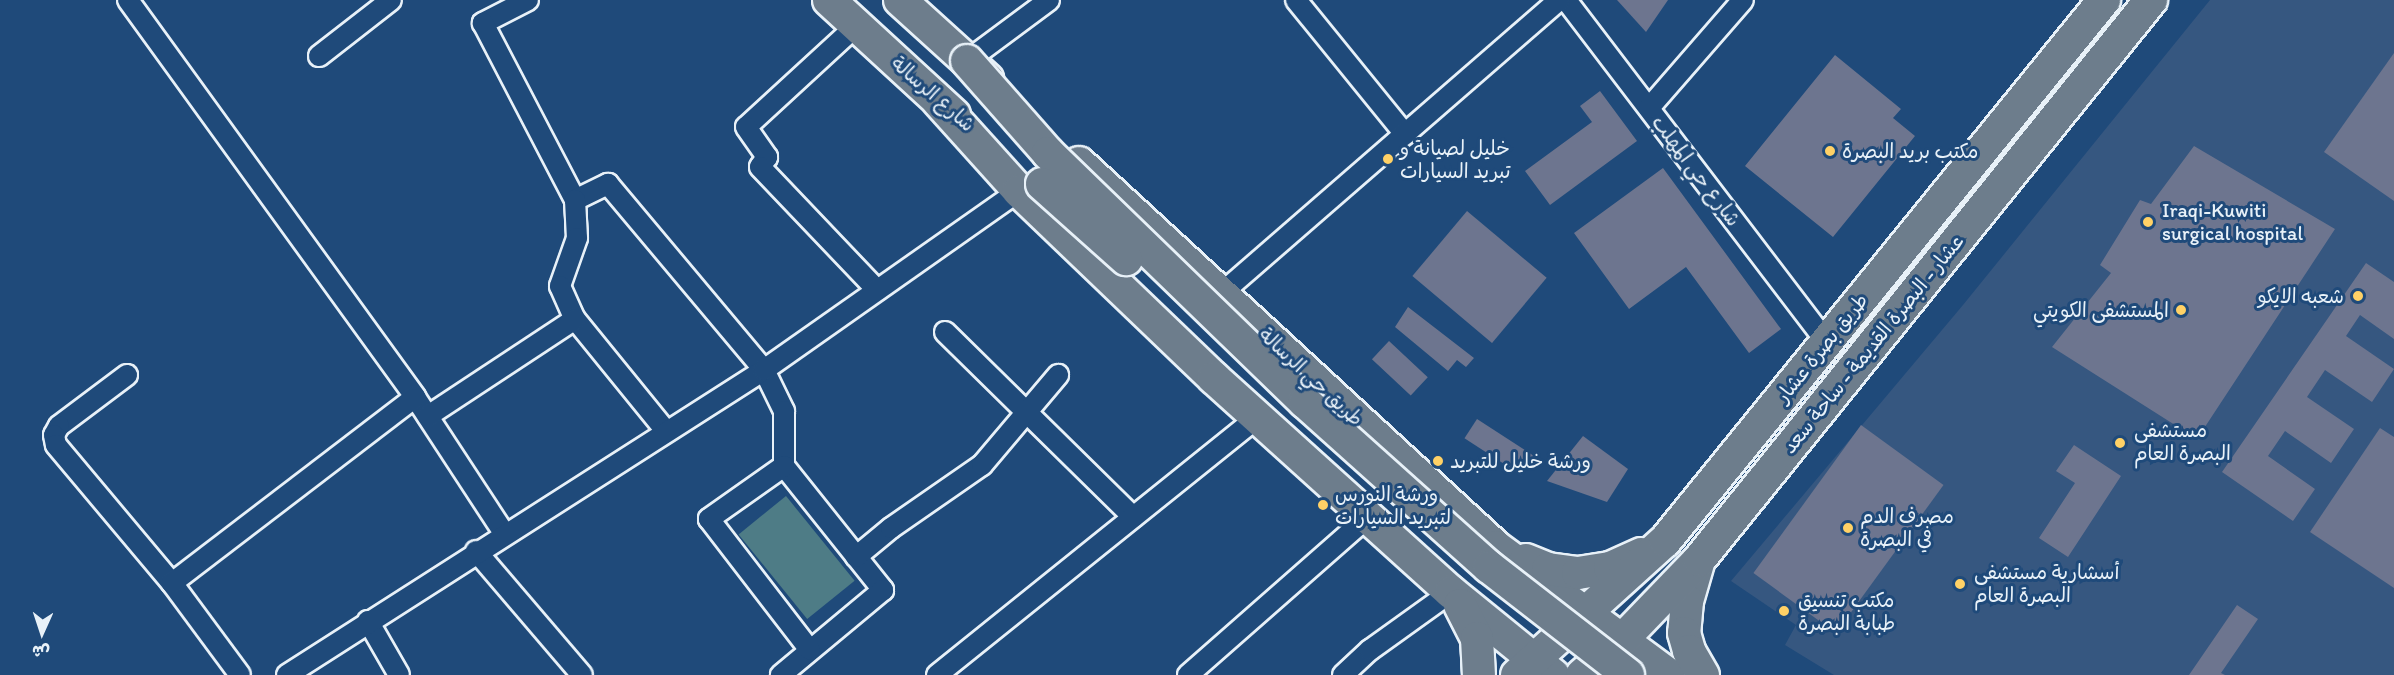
<!DOCTYPE html>
<html>
<head>
<meta charset="utf-8">
<style>
  body { margin:0 }
  #map { position:relative; width:2394px; height:675px; overflow:hidden; background:#1f4a7a; font-family:Itim,"Playpen Sans Arabic",sans-serif }
  div>[style] { position:absolute }
  .built>* { inset:0; background:#365780 }
  .green>* { inset:0; background:#4e7c86; transform-origin:0 0 }
  .building>* { inset:0; background:#6d758f; transform-origin:0 0 }
  .roads { filter:drop-shadow(2px 0 #e8f1f8) drop-shadow(-2px 0 #e8f1f8) drop-shadow(0 2px #e8f1f8) drop-shadow(0 -2px #e8f1f8) }
  .minor>* { height:20px; margin:-10px; padding:0 10px; transform-origin:10px; border-radius:10px; background:#1f4a7a }
  .primary>* { height:32px; margin:-16px; padding:0 16px; transform-origin:16px; border-radius:16px; background:#6d7d8c }
  .bridges { filter:drop-shadow(2px 0 #e8f1f8) drop-shadow(-2px 0 #e8f1f8) drop-shadow(0 2px #e8f1f8) drop-shadow(0 -2px #e8f1f8) }
  .primary-bridge>* { height:32px; margin:-16px; padding:0 16px; transform-origin:16px; border-radius:16px; background:#6d7d8c }
  .dots>* { width:16px; height:16px; translate:-50% -50%; box-sizing:border-box; border:3px solid #1f4a7a; border-radius:50% }
  span { translate:-50% -50%; white-space:nowrap; text-align:center; line-height:1.15; -webkit-text-stroke:6px #1f4a7a; paint-order:stroke }
  .street-label { font-size:20px; color:#e8f1f8 }
  .poi-label { font-size:20px; color:#e8f1f8 }
  .left { translate:0 -50%; text-align:left }
  .right { translate:-100% -50%; text-align:right }
  .north { position:absolute; left:12px; top:603px; width:60px; height:60px; -webkit-text-stroke:4px #1f4a7a; paint-order:stroke; rotate:183deg; font-size:16px; font-weight:700; line-height:24px; text-align:center; color:#e8f1f8 }
  .north::after { content:''; display:block; margin:auto; width:21px; height:27px; background:#e8f1f8; clip-path:polygon(50% 0,100% 100%,50% 72%,0 100%) }
</style>
</head>
<body>
<div id="map">
  <div class="built">
    <i style="clip-path:polygon(2210px 0,2394px 0,2394px 675px,1834px 675px,1785px 645px,1796px 625px,1731px 581px,1963px 305px)"></i>
  </div>
  <div class="green">
    <i style="left:786px;top:496px;width:109px;height:61px;rotate:51deg"></i>
  </div>
  <div class="building">
    <i style="clip-path:polygon(1617px 0,1668px 0,1646px 32px)"></i>
    <i style="clip-path:polygon(2394px 53px,2394px 201px,2324px 152px)"></i>
    <i style="clip-path:polygon(1835px 55px,1901px 109px,1893px 118px,1915px 136px,1833px 237px,1745px 166px)"></i>
    <i style="clip-path:polygon(1600px 91px,1637px 141px,1550px 205px,1525px 171px,1592px 122px,1580px 106px)"></i>
    <i style="clip-path:polygon(2194px 146px,2335px 229px,2197px 439px,2052px 347px,2111px 273px,2100px 265px,2140px 200px,2151px 204px)"></i>
    <i style="clip-path:polygon(1663px 168px,1781px 329px,1749px 353px,1686px 267px,1629px 309px,1574px 233px)"></i>
    <i style="left:1467px;top:211px;width:104px;height:85px;rotate:40deg"></i>
    <i style="clip-path:polygon(2366px 263px,2394px 282px,2394px 339px,2360px 315px,2346px 336px,2394px 369px,2372px 402px,2325px 370px,2307px 397px,2354px 429px,2331px 463px,2285px 431px,2268px 456px,2315px 489px,2293px 521px,2222px 472px)"></i>
    <i style="clip-path:polygon(1408px 307px,1474px 358px,1466px 367px,1457px 360px,1448px 371px,1395px 327px)"></i>
    <i style="left:1389px;top:341px;width:53px;height:25px;rotate:43deg"></i>
    <i style="left:1477px;top:419px;width:68px;height:23px;rotate:33deg"></i>
    <i style="left:1861px;top:425px;width:102px;height:183px;rotate:36deg"></i>
    <i style="clip-path:polygon(2380px 428px,2394px 437px,2394px 588px,2310px 532px)"></i>
    <i style="clip-path:polygon(1583px 436px,1628px 469px,1607px 502px,1547px 481px)"></i>
    <i style="clip-path:polygon(2074px 445px,2121px 476px,2068px 557px,2039px 538px,2075px 483px,2056px 471px)"></i>
    <i style="clip-path:polygon(2237px 605px,2258px 619px,2221px 673px,2225px 675px,2189px 675px)"></i>
  </div>
  <div class="roads">
    <div class="minor">
      <i style="left:128px;top:0;width:490px;rotate:54.1deg"></i>
      <i style="left:415px;top:397px;width:163px;rotate:56.8deg"></i>
      <i style="left:528px;top:0;width:51px;rotate:152.9deg"></i>
      <i style="left:483px;top:23px;width:199px;rotate:62.5deg"></i>
      <i style="left:575px;top:200px;width:37px;rotate:-26deg"></i>
      <i style="left:608px;top:184px;width:243px;rotate:50deg"></i>
      <i style="left:764px;top:370px;width:46px;rotate:64deg"></i>
      <i style="left:784px;top:411px;width:55px;rotate:90deg"></i>
      <i style="left:784px;top:466px;width:159px;rotate:51.4deg"></i>
      <i style="left:883px;top:590px;width:133px;rotate:140.2deg"></i>
      <i style="left:1296px;top:0;width:173px;rotate:50.9deg"></i>
      <i style="left:1566px;top:0;width:430px;rotate:52.7deg"></i>
      <i style="left:856px;top:26px;width:149px;rotate:137.4deg"></i>
      <i style="left:746px;top:127px;width:37px;rotate:55deg"></i>
      <i style="left:767px;top:157px;width:12px;rotate:125deg"></i>
      <i style="left:760px;top:167px;width:170px;rotate:46.4deg"></i>
      <i style="left:319px;top:56px;width:91px;rotate:-37.9deg"></i>
      <i style="left:967px;top:61px;width:102px;rotate:-36.6deg"></i>
      <i style="left:1649px;top:108px;width:143px;rotate:-49deg"></i>
      <i style="left:575px;top:200px;width:38px;rotate:87deg"></i>
      <i style="left:577px;top:238px;width:51px;rotate:109.5deg"></i>
      <i style="left:560px;top:286px;width:36px;rotate:66deg"></i>
      <i style="left:575px;top:319px;width:144px;rotate:50.9deg"></i>
      <i style="left:1222px;top:293px;width:447px;rotate:-41deg"></i>
      <i style="left:945px;top:332px;width:264px;rotate:44.5deg"></i>
      <i style="left:127px;top:375px;width:85px;rotate:143.1deg"></i>
      <i style="left:59px;top:426px;width:10px;rotate:119deg"></i>
      <i style="left:54px;top:435px;width:10px;rotate:79deg"></i>
      <i style="left:56px;top:445px;width:180px;rotate:50deg"></i>
      <i style="left:172px;top:583px;width:114px;rotate:53.5deg"></i>
      <i style="left:428px;top:416px;width:176px;rotate:-33.4deg"></i>
      <i style="left:784px;top:466px;width:92px;rotate:144.8deg"></i>
      <i style="left:709px;top:519px;width:165px;rotate:52.4deg"></i>
      <i style="left:476px;top:551px;width:163px;rotate:49.5deg"></i>
      <i style="left:856px;top:557px;width:45px;rotate:-39.6deg"></i>
      <i style="left:891px;top:528px;width:111px;rotate:-34.7deg"></i>
      <i style="left:982px;top:465px;width:118px;rotate:-49.8deg"></i>
      <i style="left:172px;top:583px;width:306px;rotate:-37.4deg"></i>
      <i style="left:368px;top:621px;width:62px;rotate:60.1deg"></i>
      <i style="left:287px;top:675px;width:566px;rotate:-32.6deg"></i>
      <i style="left:764px;top:370px;width:312px;rotate:-35.1deg"></i>
      <i style="left:937px;top:675px;width:412px;rotate:-38.8deg"></i>
      <i style="left:1188px;top:675px;width:240px;rotate:-41.3deg"></i>
      <i style="left:1343px;top:675px;width:37px;rotate:-43deg"></i>
      <i style="left:1370px;top:650px;width:100px;rotate:-35.6deg"></i>
    </div>
    <div class="primary">
      <i style="left:829px;top:0;width:170px;rotate:42.6deg"></i>
      <i style="left:900px;top:0;width:118px;rotate:42.2deg"></i>
      <i style="left:939px;top:102px;width:120px;rotate:48deg"></i>
      <i style="left:1019px;top:191px;width:270px;rotate:43.8deg"></i>
      <i style="left:1214px;top:378px;width:319px;rotate:42.1deg"></i>
      <i style="left:1451px;top:592px;width:132px;rotate:39.1deg"></i>
      <i style="left:1079px;top:163px;width:567px;rotate:42.64deg"></i>
      <i style="left:1496px;top:547px;width:215px;rotate:36.5deg"></i>
      <i style="left:1526px;top:560px;width:24px;rotate:22deg"></i>
      <i style="left:1548px;top:569px;width:30px;rotate:8deg"></i>
      <i style="left:1578px;top:573px;width:32px;rotate:-9deg"></i>
      <i style="left:1610px;top:568px;width:34px;rotate:-24deg"></i>
      <i style="left:1698px;top:563px;width:40px;rotate:106deg"></i>
      <i style="left:1687px;top:601px;width:32px;rotate:95deg"></i>
      <i style="left:1684px;top:633px;width:19px;rotate:74deg"></i>
      <i style="left:1689px;top:651px;width:28px;rotate:60deg"></i>
      <i style="left:1460px;top:605px;width:37px;rotate:63deg"></i>
      <i style="left:1477px;top:638px;width:37px;rotate:87deg"></i>
      <i style="left:1517px;top:675px;width:200px;rotate:-42.2deg"></i>
      <i style="left:1665px;top:541px;width:697px;rotate:-50.94deg"></i>
      <i style="left:1582px;top:675px;width:52px;rotate:-41.1deg"></i>
      <i style="left:1621px;top:641px;width:112px;rotate:-46.1deg"></i>
      <i style="left:1699px;top:560px;width:720px;rotate:-51.09deg"></i>
    </div>
  </div>
  <div class="bridges">
    <div class="primary-bridge">
      <i style="left:967px;top:61px;width:123px;rotate:48.6deg"></i>
      <i style="left:1048px;top:153px;width:358px;rotate:44.1deg"></i>
      <i style="left:1305px;top:402px;width:247px;rotate:41.9deg"></i>
      <i style="left:1489px;top:567px;width:176px;rotate:37.8deg"></i>
      <i style="left:1042px;top:184px;width:113px;rotate:41.8deg"></i>
    </div>
  </div>
  <div class="dots">
    <i style="left:1830px;top:151px;background:#ffd166"></i>
    <i style="left:1388px;top:159px;background:#ffd166"></i>
    <i style="left:2148px;top:222px;background:#ffd166"></i>
    <i style="left:2358px;top:296px;background:#ffd166"></i>
    <i style="left:2181px;top:310px;background:#ffd166"></i>
    <i style="left:2120px;top:443px;background:#ffd166"></i>
    <i style="left:1438px;top:461px;background:#ffd166"></i>
    <i style="left:1323px;top:505px;background:#ffd166"></i>
    <i style="left:1848px;top:528px;background:#ffd166"></i>
    <i style="left:1960px;top:584px;background:#ffd166"></i>
    <i style="left:1784px;top:611px;background:#ffd166"></i>
  </div>
  <div class="street-label">
    <span style="left:933px;top:94px;rotate:41deg">شارع الرسالة</span>
    <span style="left:1696px;top:171px;rotate:53deg">شارع حي المهلب</span>
    <span style="left:1873px;top:344px;rotate:-51deg">عشار - البصرة القديمة - ساحة سعد</span>
    <span style="left:1822px;top:348px;rotate:-51deg">طريق بصرة عشار</span>
    <span style="left:1311px;top:377px;rotate:43deg">طريق حي الرسالة</span>
  </div>
  <div class="poi-label">
    <span class="left" style="left:1400px;top:160px">خليل لصيانة و<br>تبريد السيارات</span>
    <span class="left" style="left:1842px;top:151px">مكتب بريد البصرة</span>
    <span class="left" style="left:2162px;top:222px">Iraqi-Kuwiti<br>surgical hospital</span>
    <span class="right" style="left:2344px;top:296px">شعبه الايكو</span>
    <span class="right" style="left:2169px;top:310px">المستشفى الكويتي</span>
    <span class="left" style="left:2134px;top:442px">مستشفى<br>البصرة العام</span>
    <span class="left" style="left:1450px;top:461px">ورشة خليل للتبريد</span>
    <span class="left" style="left:1335px;top:506px">ورشة النورس<br>لتبريد السيارات</span>
    <span class="left" style="left:1860px;top:528px">مصرف الدم<br>في البصرة</span>
    <span class="left" style="left:1974px;top:584px">أسشارية مستشفى<br>البصرة العام</span>
    <span class="left" style="left:1798px;top:612px">مكتب تنسيق<br>طبابة البصرة</span>
  </div>
  <div class="north">ش</div>
</div>
</body>
</html>
